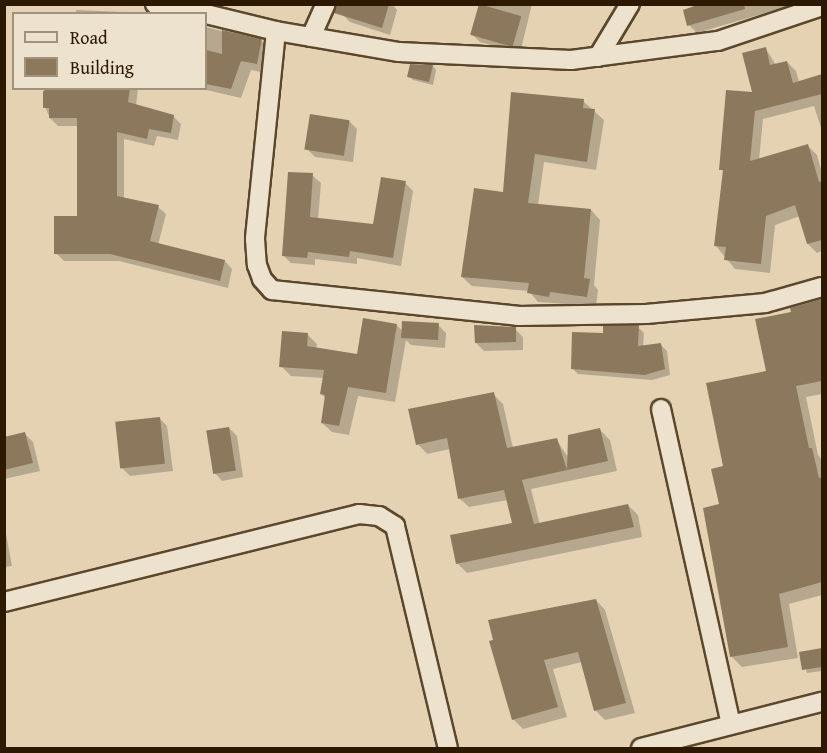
<!DOCTYPE html>
<html>
<head>
<meta charset="utf-8">
<style>
  body { margin:0 }
  #map { position:relative; width:827px; height:753px; overflow:hidden; background:#e4d2b2; font-family:"Gentium Book Plus",serif }
  div>[style] { position:absolute }
  .shadow>* { inset:0; background:#0003 }
  .building>* { inset:0; background:#8c795d; transform-origin:0 0 }
  .roads { filter:drop-shadow(2px 0 #5b472c) drop-shadow(-2px 0 #5b472c) drop-shadow(0 2px #5b472c) drop-shadow(0 -2px #5b472c) }
  .street>* { height:18px; margin:-9px; padding:0 9px; transform-origin:9px; border-radius:9px; background:#ede2cd }
  span { translate:-50% -50%; white-space:nowrap; text-align:center; line-height:1.15; -webkit-text-stroke:4.5px #ede2cd; paint-order:stroke }
  .frame { position:absolute; inset:0; border:6px solid #2d1900; pointer-events:none }
  .legend { position:absolute; left:12px; top:12px; width:195px; height:78px; box-sizing:border-box; background:#ede2cd; border:2px solid #a0927b; margin:0; padding:8px 10px; list-style:none; font-size:18px; color:#2d1900 }
  .legend li { display:flex; align-items:center; gap:12px; height:30px }
  .legend b { width:30px; border:2px solid #a0927b }
</style>
</head>
<body>
<div id="map">
  <div class="shadow">
    <i style="clip-path:polygon(344px 4px,392px 4px,397px 10px,390px 35px,350px 22px,342px 14px)"></i>
    <i style="clip-path:polygon(480px 4px,532px 4px,520px 53px,480px 42px,472px 34px)"></i>
    <i style="clip-path:polygon(705px 4px,795px 4px,697px 33px,689px 25px)"></i>
    <i style="clip-path:polygon(76px 10px,147px 13px,149px 14px,76px 14px)"></i>
    <i style="clip-path:polygon(206px 27px,261px 41px,271px 50px,266px 73px,251px 70px,241px 98px,198px 88px,206px 88px)"></i>
    <i style="clip-path:polygon(766px 49px,776px 65px,787px 62px,796px 71px,799px 82px,822px 76px,822px 131px,814px 106px,763px 119px,759px 160px,808px 146px,817px 155px,822px 173px,822px 251px,817px 253px,808px 244px,800px 216px,775px 225px,770px 273px,735px 269px,716px 246px,724px 173px,721px 169px,754px 94px)"></i>
    <i style="clip-path:polygon(412px 65px,433px 66px,436px 70px,433px 85px,413px 80px,409px 76px)"></i>
    <i style="clip-path:polygon(52px 88px,138px 88px,136px 106px,174px 117px,181px 124px,178px 140px,157px 136px,154px 146px,124px 139px,124px 199px,158px 207px,166px 214px,158px 245px,225px 261px,232px 269px,228px 288px,119px 261px,64px 261px,56px 253px,78px 218px,79px 126px,58px 126px,50px 118px,45px 107px)"></i>
    <i style="clip-path:polygon(513px 93px,583px 101px,604px 120px,596px 170px,544px 162px,538px 205px,591px 210px,600px 220px,594px 285px,598px 290px,596px 306px,538px 302px,529px 291px,472px 286px,462px 277px,504px 194px)"></i>
    <i style="clip-path:polygon(349px 121px,357px 129px,353px 162px,315px 157px,307px 149px)"></i>
    <i style="clip-path:polygon(312px 175px,321px 183px,318px 220px,375px 226px,405px 183px,413px 191px,401px 266px,357px 258px,357px 264px,315px 259px,315px 265px,291px 263px,283px 255px)"></i>
    <i style="clip-path:polygon(822px 300px,822px 394px,806px 397px,818px 455px,822px 460px,822px 595px,789px 604px,798px 658px,742px 667px,731px 656px,721px 505px,725px 467px,792px 309px)"></i>
    <i style="clip-path:polygon(397px 325px,403px 332px,438px 325px,446px 333px,445px 348px,411px 345px,406px 340px,395px 402px,358px 396px,349px 435px,332px 432px,322px 423px,326px 398px,321px 394px,324px 378px,291px 376px,281px 366px,307px 334px,317px 344px,316px 350px,358px 356px)"></i>
    <i style="clip-path:polygon(638px 327px,644px 333px,643px 347px,661px 345px,667px 351px,670px 375px,652px 380px,578px 374px,572px 368px,605px 335px)"></i>
    <i style="clip-path:polygon(515px 329px,523px 337px,523px 350px,484px 351px,476px 343px)"></i>
    <i style="clip-path:polygon(493px 394px,503px 404px,513px 448px,556px 439px,568px 457px,600px 430px,610px 440px,617px 471px,531px 489px,540px 525px,628px 505px,638px 515px,642px 537px,467px 573px,457px 563px,514px 524px,508px 500px,469px 507px,459px 498px,450px 449px,427px 454px,418px 444px)"></i>
    <i style="clip-path:polygon(159px 418px,167px 426px,173px 471px,130px 476px,122px 468px)"></i>
    <i style="clip-path:polygon(229px 428px,237px 436px,243px 477px,222px 481px,214px 472px)"></i>
    <i style="clip-path:polygon(25px 434px,33px 442px,40px 471px,4px 479px,4px 439px)"></i>
    <i style="clip-path:polygon(4px 523px,12px 566px,4px 567px)"></i>
    <i style="clip-path:polygon(596px 600px,605px 610px,635px 713px,605px 720px,596px 711px,582px 662px,553px 669px,567px 717px,523px 729px,513px 719px,491px 642px)"></i>
    <i style="clip-path:polygon(822px 650px,822px 671px,807px 673px,801px 653px)"></i>
  </div>
  <div class="building">
    <i style="clip-path:polygon(337px 4px,389px 4px,382px 28px,334px 13px)"></i>
    <i style="left:479px;top:4px;width:44px;height:32px;rotate:16deg"></i>
    <i style="clip-path:polygon(700px 4px,744px 4px,745px 9px,687px 26px,683px 10px)"></i>
    <i style="clip-path:polygon(222px 30px,262px 39px,257px 64px,241px 61px,231px 89px,206px 84px,206px 50px,222px 54px)"></i>
    <i style="clip-path:polygon(766px 47px,770px 65px,787px 61px,793px 83px,822px 74px,822px 94px,755px 111px,750px 161px,808px 144px,819px 182px,822px 181px,822px 240px,807px 244px,795px 205px,766px 216px,761px 264px,724px 260px,726px 247px,714px 246px,723px 170px,719px 170px,726px 90px,752px 92px,742px 53px)"></i>
    <i style="clip-path:polygon(410px 64px,433px 65px,429px 82px,407px 77px)"></i>
    <i style="clip-path:polygon(50px 88px,130px 88px,128px 102px,174px 115px,171px 133px,149px 129px,147px 139px,117px 132px,117px 196px,159px 205px,150px 241px,225px 260px,220px 281px,110px 254px,54px 254px,54px 216px,77px 216px,77px 118px,49px 118px,49px 108px,43px 108px,43px 91px)"></i>
    <i style="clip-path:polygon(511px 92px,584px 99px,583px 108px,595px 109px,587px 162px,535px 154px,528px 203px,591px 209px,584px 278px,590px 279px,587px 297px,550px 292px,549px 297px,527px 293px,529px 283px,461px 277px,474px 188px,503px 192px)"></i>
    <i style="left:310px;top:114px;width:40px;height:36px;rotate:9deg"></i>
    <i style="clip-path:polygon(288px 172px,313px 173px,310px 217px,373px 224px,381px 177px,406px 181px,393px 258px,350px 251px,349px 257px,308px 252px,307px 258px,282px 256px)"></i>
    <i style="clip-path:polygon(822px 299px,822px 381px,796px 386px,809px 448px,812px 448px,819px 478px,822px 477px,822px 582px,779px 594px,788px 647px,730px 657px,703px 508px,719px 504px,711px 469px,723px 466px,706px 383px,766px 371px,755px 319px,791px 312px,790px 308px)"></i>
    <i style="clip-path:polygon(363px 318px,397px 324px,386px 393px,348px 387px,339px 426px,321px 423px,325px 395px,320px 394px,324px 370px,279px 367px,282px 331px,308px 333px,307px 346px,357px 354px)"></i>
    <i style="left:402px;top:321px;width:37px;height:17px;rotate:3deg"></i>
    <i style="clip-path:polygon(474px 325px,516px 327px,516px 342px,475px 343px)"></i>
    <i style="clip-path:polygon(639px 325px,638px 346px,661px 343px,665px 369px,645px 375px,571px 369px,572px 332px,603px 333px,603px 326px)"></i>
    <i style="clip-path:polygon(494px 392px,507px 448px,557px 438px,567px 470px,568px 435px,600px 428px,608px 461px,522px 480px,534px 524px,628px 504px,634px 527px,456px 564px,450px 535px,512px 523px,504px 490px,458px 499px,447px 438px,416px 445px,408px 409px)"></i>
    <i style="left:160px;top:417px;width:47px;height:45px;rotate:84deg"></i>
    <i style="left:229px;top:427px;width:44px;height:23px;rotate:81deg"></i>
    <i style="clip-path:polygon(25px 432px,33px 463px,4px 470px,4px 437px)"></i>
    <i style="clip-path:polygon(596px 599px,626px 703px,594px 711px,578px 652px,544px 660px,558px 707px,512px 720px,489px 641px,493px 640px,488px 620px)"></i>
    <i style="clip-path:polygon(822px 648px,822px 667px,802px 670px,799px 652px)"></i>
  </div>
  <div class="roads">
    <div class="street">
      <i style="left:155px;top:4px;width:48px;rotate:12deg"></i>
      <i style="left:206px;top:14px;width:72px;rotate:13.7deg"></i>
      <i style="left:276px;top:31px;width:125px;rotate:9.7deg"></i>
      <i style="left:399px;top:52px;width:172px;rotate:2.7deg"></i>
      <i style="left:571px;top:60px;width:148px;rotate:-7.4deg"></i>
      <i style="left:718px;top:41px;width:110px;rotate:-18.6deg"></i>
      <i style="left:276px;top:31px;width:209px;rotate:95.8deg"></i>
      <i style="left:255px;top:239px;width:26px;rotate:86deg"></i>
      <i style="left:257px;top:265px;width:15px;rotate:70deg"></i>
      <i style="left:262px;top:279px;width:15px;rotate:48deg"></i>
      <i style="left:272px;top:290px;width:247px;rotate:6deg"></i>
      <i style="left:518px;top:316px;width:128px;rotate:-0.9deg"></i>
      <i style="left:646px;top:314px;width:120px;rotate:-5.3deg"></i>
      <i style="left:765px;top:303px;width:59px;rotate:-15.7deg"></i>
      <i style="left:311px;top:37px;width:36px;rotate:-66deg"></i>
      <i style="left:598px;top:57px;width:62px;rotate:-58.9deg"></i>
      <i style="left:661px;top:409px;width:323px;rotate:77.5deg"></i>
      <i style="left:4px;top:602px;width:366px;rotate:-13.9deg"></i>
      <i style="left:359px;top:514px;width:20px;rotate:6deg"></i>
      <i style="left:379px;top:516px;width:19px;rotate:32deg"></i>
      <i style="left:395px;top:526px;width:228px;rotate:76.6deg"></i>
      <i style="left:641px;top:748px;width:187px;rotate:-14.3deg"></i>
    </div>
  </div>
  <div class="frame"></div>
  <ul class="legend">
  <li><b style="height:8px;background:#ede2cd"></b>Road</li>
  <li><b style="height:16px;background:#8c795d"></b>Building</li>
  </ul>
</div>
</body>
</html>
